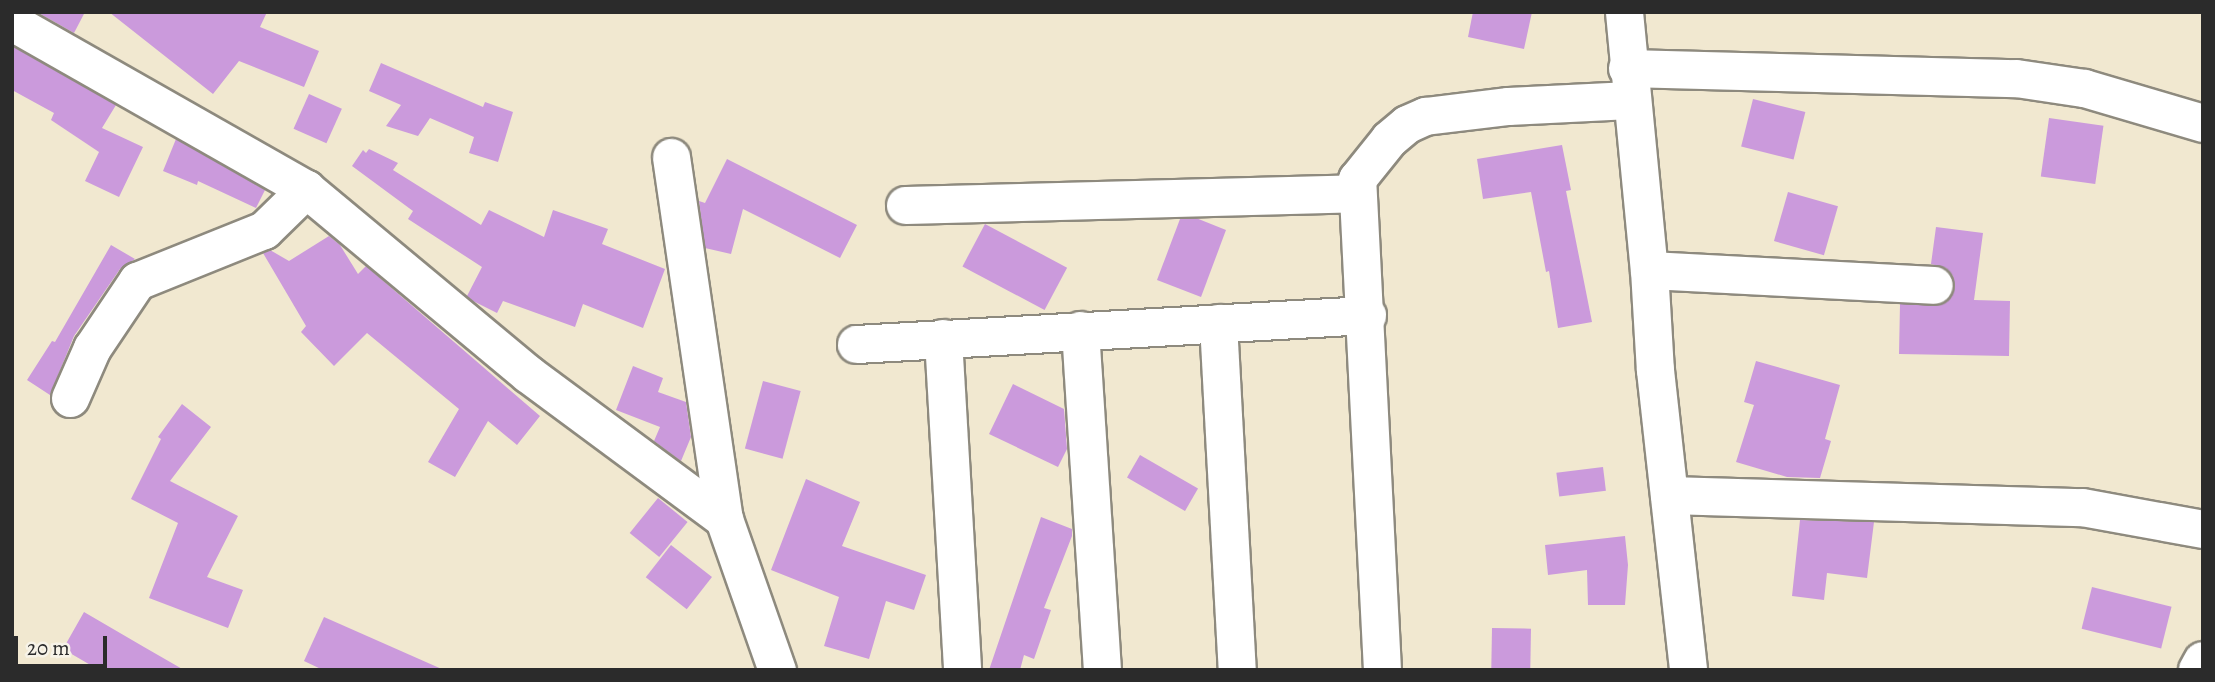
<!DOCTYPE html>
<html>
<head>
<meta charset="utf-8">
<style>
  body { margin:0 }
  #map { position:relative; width:2215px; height:682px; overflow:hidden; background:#f1e8d0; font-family:Alegreya,serif }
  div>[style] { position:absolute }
  .building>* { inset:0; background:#cb9adc; transform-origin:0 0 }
  .roads { filter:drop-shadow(2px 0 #8e8a7e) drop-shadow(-2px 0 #8e8a7e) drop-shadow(0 2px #8e8a7e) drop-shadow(0 -2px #8e8a7e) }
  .street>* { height:37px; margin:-18.5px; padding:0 18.5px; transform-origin:18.5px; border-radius:18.5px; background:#fff }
  .secondary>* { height:38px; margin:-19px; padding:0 19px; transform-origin:19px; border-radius:19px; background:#fff }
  span { translate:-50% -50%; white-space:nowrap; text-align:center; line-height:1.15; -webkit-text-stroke:7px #f7f3e8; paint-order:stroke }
  .frame { position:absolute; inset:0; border:14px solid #2b2b2b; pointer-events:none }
  .scale { position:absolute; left:14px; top:636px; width:93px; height:32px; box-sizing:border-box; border:4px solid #2b2b2b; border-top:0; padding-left:9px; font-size:21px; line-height:24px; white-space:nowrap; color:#2b2b2b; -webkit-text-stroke:5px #f7f3e8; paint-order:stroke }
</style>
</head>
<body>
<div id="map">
  <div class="building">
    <i style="clip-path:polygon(37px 12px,85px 12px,74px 33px)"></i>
    <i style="clip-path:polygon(109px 12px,267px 12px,260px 27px,319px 51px,304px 87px,239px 61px,213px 94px)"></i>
    <i style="clip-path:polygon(1473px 12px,1532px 12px,1524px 49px,1468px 37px)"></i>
    <i style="clip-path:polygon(12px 46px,116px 105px,102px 128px,143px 147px,119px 197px,85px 181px,99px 152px,51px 120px,54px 113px,12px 90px)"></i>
    <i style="clip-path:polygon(381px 63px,483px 107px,485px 102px,513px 112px,498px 162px,469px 153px,474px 137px,430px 118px,418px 136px,386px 126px,401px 105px,369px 91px)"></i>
    <i style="left:309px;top:94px;width:36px;height:38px;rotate:24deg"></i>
    <i style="left:1753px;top:99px;width:54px;height:49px;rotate:14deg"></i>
    <i style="left:2049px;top:118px;width:55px;height:59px;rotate:8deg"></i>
    <i style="clip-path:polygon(176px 139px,265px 190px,256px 208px,198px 181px,197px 185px,163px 171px)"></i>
    <i style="clip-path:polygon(1562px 145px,1571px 190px,1566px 191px,1592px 322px,1558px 328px,1549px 271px,1546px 272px,1531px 192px,1483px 199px,1477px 159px)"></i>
    <i style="clip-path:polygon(369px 149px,398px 163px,393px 170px,481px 225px,489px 210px,544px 237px,553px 210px,608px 229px,602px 244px,665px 269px,643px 328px,583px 304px,575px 327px,503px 301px,497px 313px,473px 301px,467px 296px,482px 267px,408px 219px,413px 211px,352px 166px,363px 150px,366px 153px)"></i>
    <i style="clip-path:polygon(727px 159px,857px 225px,840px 258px,743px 209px,731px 254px,705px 248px,699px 201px,705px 203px)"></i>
    <i style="left:1788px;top:192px;width:52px;height:51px;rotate:16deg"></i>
    <i style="clip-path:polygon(1196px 218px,1226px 230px,1201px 297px,1157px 280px,1180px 219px)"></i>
    <i style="left:985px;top:224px;width:93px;height:48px;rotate:28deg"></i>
    <i style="clip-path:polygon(1936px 227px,1983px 233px,1974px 300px,2010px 301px,2009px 356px,1899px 354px,1900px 304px,1943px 304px,1951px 297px,1955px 287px,1953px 276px,1946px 268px,1931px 264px)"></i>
    <i style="clip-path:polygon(329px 236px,340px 245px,358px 274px,366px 266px,540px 416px,517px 445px,488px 421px,455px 477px,428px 462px,459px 409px,367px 333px,334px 366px,301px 332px,306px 326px,263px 253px,270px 250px,289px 261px)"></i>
    <i style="clip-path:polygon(111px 245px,135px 259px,120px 269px,74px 336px,50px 395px,27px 380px,52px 341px,55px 342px)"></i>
    <i style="clip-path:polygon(1756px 361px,1840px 385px,1825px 439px,1831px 441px,1820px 478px,1787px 477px,1736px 462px,1754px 405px,1744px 402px)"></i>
    <i style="clip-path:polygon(633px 366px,663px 378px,658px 392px,686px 402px,691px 437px,681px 461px,654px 441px,660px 427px,616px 410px)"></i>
    <i style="left:763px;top:381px;width:39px;height:70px;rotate:15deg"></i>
    <i style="clip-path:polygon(1013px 384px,1064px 409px,1067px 449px,1058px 467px,989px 434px)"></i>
    <i style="clip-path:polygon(182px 404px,211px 427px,170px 481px,238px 516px,207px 577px,243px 590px,228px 628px,149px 598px,178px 523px,131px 499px,161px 439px,158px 437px)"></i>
    <i style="left:1140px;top:455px;width:67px;height:26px;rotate:30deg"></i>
    <i style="left:1603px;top:467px;width:24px;height:47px;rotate:83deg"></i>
    <i style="clip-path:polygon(806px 479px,860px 502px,842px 546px,926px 575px,914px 610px,886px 601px,869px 659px,824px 646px,839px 597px,771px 570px)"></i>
    <i style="left:658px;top:498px;width:38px;height:45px;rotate:39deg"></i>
    <i style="clip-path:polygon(1041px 517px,1072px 529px,1072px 536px,1044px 608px,1051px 610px,1034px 659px,1024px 655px,1020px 670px,989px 670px)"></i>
    <i style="clip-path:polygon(1800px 520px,1874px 522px,1867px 578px,1827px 573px,1824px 600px,1792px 596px)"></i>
    <i style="clip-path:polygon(1625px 536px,1628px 565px,1625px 605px,1588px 605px,1587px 570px,1548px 575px,1545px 545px)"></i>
    <i style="left:671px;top:545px;width:52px;height:41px;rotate:38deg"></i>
    <i style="left:2092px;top:587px;width:82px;height:43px;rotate:14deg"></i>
    <i style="clip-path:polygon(84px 612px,144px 647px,184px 670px,99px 670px,63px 649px)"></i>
    <i style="clip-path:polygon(324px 617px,444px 670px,323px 670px,304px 661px)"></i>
    <i style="left:1492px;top:628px;width:39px;height:42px;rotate:1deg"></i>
  </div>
  <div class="roads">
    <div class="street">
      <i style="left:1624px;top:12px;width:259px;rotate:84.5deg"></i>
      <i style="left:1649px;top:270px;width:100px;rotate:86.6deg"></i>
      <i style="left:1655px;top:370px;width:302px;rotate:83.7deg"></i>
      <i style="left:12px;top:22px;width:338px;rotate:29.6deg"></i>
      <i style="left:306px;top:189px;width:289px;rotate:39.8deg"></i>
      <i style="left:528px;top:374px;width:244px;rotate:36.5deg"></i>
      <i style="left:724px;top:519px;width:160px;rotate:70.7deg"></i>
      <i style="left:1627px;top:68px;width:389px;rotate:1.5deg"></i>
      <i style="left:2016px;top:78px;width:69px;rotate:8.4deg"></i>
      <i style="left:2084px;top:88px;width:124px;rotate:16.4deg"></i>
      <i style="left:671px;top:157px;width:366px;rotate:81.7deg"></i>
      <i style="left:905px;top:205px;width:452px;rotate:-1.5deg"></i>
      <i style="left:1649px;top:270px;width:285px;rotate:3deg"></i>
      <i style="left:1218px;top:323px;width:348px;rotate:86.9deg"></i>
      <i style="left:1080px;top:330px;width:341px;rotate:86.3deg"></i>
      <i style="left:943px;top:338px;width:333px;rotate:86.7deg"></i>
      <i style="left:856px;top:344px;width:512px;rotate:-3.25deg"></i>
      <i style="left:70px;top:398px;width:55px;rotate:-66.3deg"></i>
      <i style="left:92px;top:348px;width:81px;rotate:-56.1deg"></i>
      <i style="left:137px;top:281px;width:137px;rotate:-21.9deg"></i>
      <i style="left:264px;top:230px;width:59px;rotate:-44.3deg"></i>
      <i style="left:1669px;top:495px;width:413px;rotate:1.7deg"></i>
      <i style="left:2082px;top:507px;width:123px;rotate:10.3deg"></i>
      <i style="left:1382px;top:670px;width:492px;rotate:-92.9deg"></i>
      <i style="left:1357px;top:179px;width:51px;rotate:-51.3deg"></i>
      <i style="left:1389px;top:139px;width:23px;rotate:-40deg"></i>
      <i style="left:1407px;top:124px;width:20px;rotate:-24deg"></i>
      <i style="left:1425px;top:116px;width:84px;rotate:-6.9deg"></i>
      <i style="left:1508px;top:106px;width:122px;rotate:-2.8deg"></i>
    </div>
    <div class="secondary">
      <i style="left:2198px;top:670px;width:10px;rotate:-61deg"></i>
    </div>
  </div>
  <div class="frame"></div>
  <div class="scale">20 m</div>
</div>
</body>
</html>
